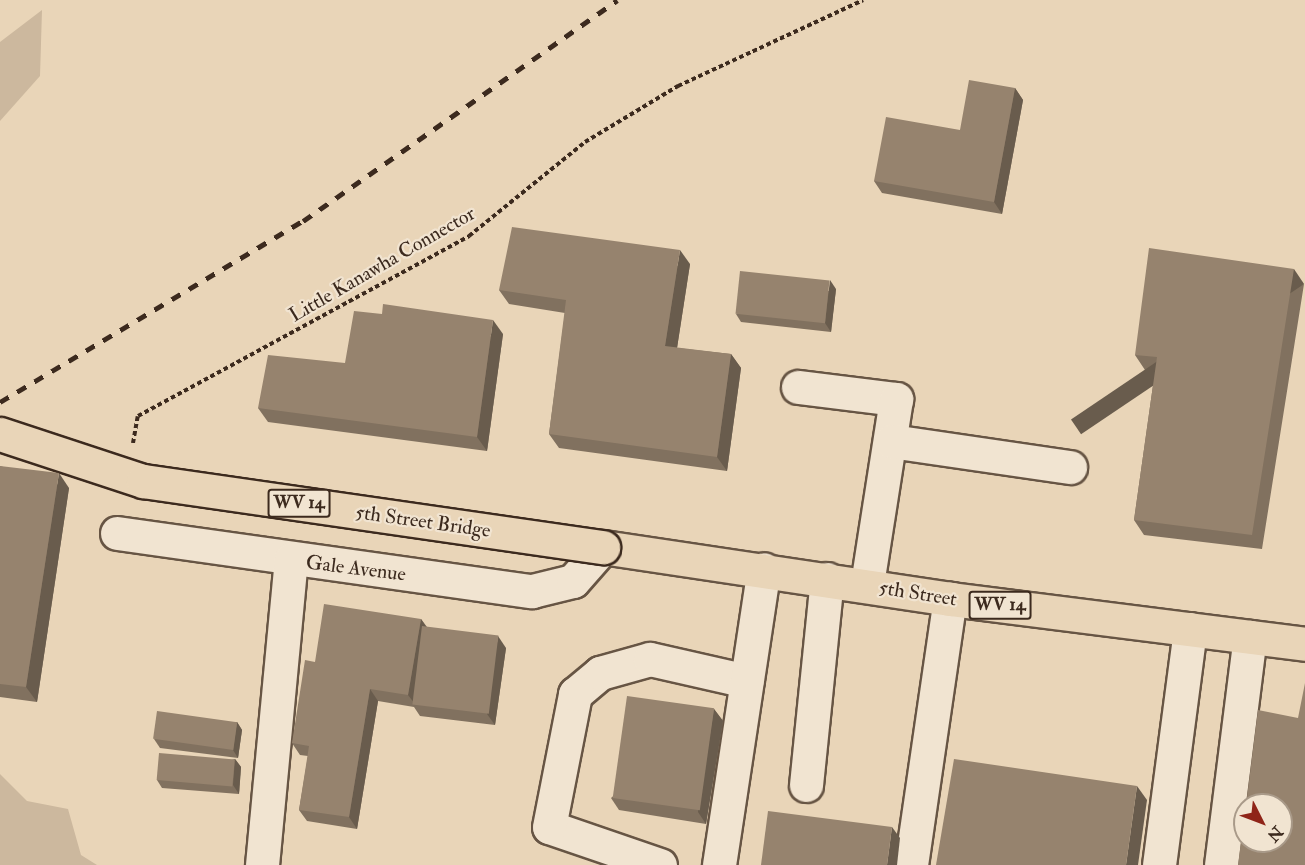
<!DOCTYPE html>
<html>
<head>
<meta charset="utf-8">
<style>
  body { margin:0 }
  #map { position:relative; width:1305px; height:865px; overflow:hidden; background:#e9d5b8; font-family:"IM FELL Double Pica",serif }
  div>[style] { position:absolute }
  .green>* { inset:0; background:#ccb89e }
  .path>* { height:4px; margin-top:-2px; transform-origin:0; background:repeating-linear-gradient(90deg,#3c2a1e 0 4.5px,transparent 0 7.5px) }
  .roads { filter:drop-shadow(2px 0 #675544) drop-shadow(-2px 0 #675544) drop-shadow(0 2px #675544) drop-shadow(0 -2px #675544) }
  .minor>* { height:33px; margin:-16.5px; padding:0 16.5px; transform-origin:16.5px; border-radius:16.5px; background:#f1e4d1 }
  .major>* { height:33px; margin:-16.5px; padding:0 16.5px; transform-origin:16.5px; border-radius:16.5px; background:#e9d5b8 }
  .rail>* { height:4.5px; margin-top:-2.25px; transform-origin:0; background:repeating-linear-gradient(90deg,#3c2a1e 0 10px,transparent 0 20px) }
  .bridges { filter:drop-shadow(2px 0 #3c2a1e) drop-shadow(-2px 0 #3c2a1e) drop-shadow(0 2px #3c2a1e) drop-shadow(0 -2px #3c2a1e) }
  .major-bridge>* { height:33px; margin:-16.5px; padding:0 16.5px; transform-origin:16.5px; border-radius:16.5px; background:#e9d5b8 }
  .wall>* { inset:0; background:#81715f }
  .shaded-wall>* { inset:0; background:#695c4d; transform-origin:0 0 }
  .building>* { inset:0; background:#96836e; transform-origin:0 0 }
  span { translate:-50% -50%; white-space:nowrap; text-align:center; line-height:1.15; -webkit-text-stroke:4.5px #f1e4d1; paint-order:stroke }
  .shield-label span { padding:2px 4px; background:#f1e4d1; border:2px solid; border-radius:4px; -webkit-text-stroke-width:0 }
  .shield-label { font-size:18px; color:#3c2a1e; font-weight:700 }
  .street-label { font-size:20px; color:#3c2a1e }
  .north { position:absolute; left:1233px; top:793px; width:60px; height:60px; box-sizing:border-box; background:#f1e4d1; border:2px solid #a99a89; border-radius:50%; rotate:132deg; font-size:16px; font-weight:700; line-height:24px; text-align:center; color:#3c2a1e }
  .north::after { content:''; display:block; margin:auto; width:21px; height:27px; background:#8f2418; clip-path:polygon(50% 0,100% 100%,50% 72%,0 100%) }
</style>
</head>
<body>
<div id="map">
  <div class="green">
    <i style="clip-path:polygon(42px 10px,40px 76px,0 121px,0 42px)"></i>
    <i style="clip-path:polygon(0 774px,27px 801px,68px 809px,81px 855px,97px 865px,0 865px)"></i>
  </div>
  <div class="path">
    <i style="left:133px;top:443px;width:27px;rotate:-80deg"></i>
    <i style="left:138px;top:416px;width:377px;rotate:-28.5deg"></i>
    <i style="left:469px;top:236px;width:149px;rotate:-39deg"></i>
    <i style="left:585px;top:142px;width:109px;rotate:-31.1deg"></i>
    <i style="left:678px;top:86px;width:204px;rotate:-24.9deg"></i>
  </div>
  <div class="roads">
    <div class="minor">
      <i style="left:798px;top:387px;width:99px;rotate:7deg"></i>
      <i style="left:896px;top:399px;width:188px;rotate:98.9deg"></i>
      <i style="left:891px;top:441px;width:181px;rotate:8.3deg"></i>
      <i style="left:117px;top:533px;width:419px;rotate:8deg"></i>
      <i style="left:532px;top:591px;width:42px;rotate:-13.7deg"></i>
      <i style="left:573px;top:581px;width:45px;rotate:-48.6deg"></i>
      <i style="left:806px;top:785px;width:207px;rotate:-84.2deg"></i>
      <i style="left:262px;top:865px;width:307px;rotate:-84.6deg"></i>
      <i style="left:660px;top:865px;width:117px;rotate:-161.1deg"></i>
      <i style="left:549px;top:827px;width:136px;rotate:-78.9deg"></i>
      <i style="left:575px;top:694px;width:33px;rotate:-40deg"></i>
      <i style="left:600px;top:673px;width:52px;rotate:-15.6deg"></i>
      <i style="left:650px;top:659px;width:99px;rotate:12.8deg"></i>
      <i style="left:719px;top:865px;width:299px;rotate:-81.4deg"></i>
      <i style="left:911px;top:865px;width:269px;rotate:-81.7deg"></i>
      <i style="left:1159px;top:865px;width:238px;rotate:-82.5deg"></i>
      <i style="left:1221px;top:865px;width:230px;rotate:-82.8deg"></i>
    </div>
    <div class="major">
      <i style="left:603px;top:547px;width:351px;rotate:8.5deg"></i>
      <i style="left:950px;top:599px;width:358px;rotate:7.2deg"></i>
    </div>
  </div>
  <div class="rail">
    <i style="left:0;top:402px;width:353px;rotate:-30.9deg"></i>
    <i style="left:303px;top:221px;width:384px;rotate:-35.1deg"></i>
  </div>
  <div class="bridges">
    <div class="major-bridge">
      <i style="left:0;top:434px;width:151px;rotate:18.2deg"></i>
      <i style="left:143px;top:481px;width:465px;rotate:8.2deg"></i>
    </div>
  </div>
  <div class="wall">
    <i style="clip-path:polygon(1015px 88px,1023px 100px,1002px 214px,882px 193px,874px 181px,960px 130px)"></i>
    <i style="clip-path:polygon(690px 264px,677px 348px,731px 354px,741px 368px,727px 471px,559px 448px,549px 434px,565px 313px,509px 304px,499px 290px)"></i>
    <i style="clip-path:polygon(1304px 284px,1262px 549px,1144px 535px,1134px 520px,1155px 371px,1145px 370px,1135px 355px)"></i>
    <i style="clip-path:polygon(836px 289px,831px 332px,741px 322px,736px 314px)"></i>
    <i style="clip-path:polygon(503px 334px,487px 451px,268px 422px,258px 408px,345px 363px)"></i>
    <i style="clip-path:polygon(0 466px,69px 488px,37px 702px,0 697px)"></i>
    <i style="clip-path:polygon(421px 619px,427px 627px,506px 648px,495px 725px,420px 716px,414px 707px,378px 701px,357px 829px,307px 821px,299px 810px,308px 756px,300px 755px,292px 743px,315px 662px)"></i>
    <i style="clip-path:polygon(714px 709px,723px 721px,706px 824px,619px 810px,611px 798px)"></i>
    <i style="clip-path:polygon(237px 722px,242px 730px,238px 758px,160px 748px,154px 739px)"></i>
    <i style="clip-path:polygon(235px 759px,241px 767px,239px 794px,162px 788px,157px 780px)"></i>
  </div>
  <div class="shaded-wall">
    <i style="clip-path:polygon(1015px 88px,1023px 100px,1002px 214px,994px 202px)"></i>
    <i style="clip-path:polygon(680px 250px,690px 264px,675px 361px,665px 346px)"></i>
    <i style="left:1294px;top:269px;width:18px;height:269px;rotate:56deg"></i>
    <i style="clip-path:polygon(830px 280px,836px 289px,831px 332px,825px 323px)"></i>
    <i style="clip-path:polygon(493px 320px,503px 334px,487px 451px,477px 437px)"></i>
    <i style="clip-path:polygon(731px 354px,741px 368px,727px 471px,717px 457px)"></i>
    <i style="clip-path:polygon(59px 473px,69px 488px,37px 702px,26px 687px)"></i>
    <i style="clip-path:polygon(421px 619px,429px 631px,415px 704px,408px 695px)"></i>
    <i style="clip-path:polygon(498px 636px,506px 648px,495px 725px,487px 714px)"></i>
    <i style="clip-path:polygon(370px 689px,378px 701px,357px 829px,349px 817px)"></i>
    <i style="clip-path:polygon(714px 709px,723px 721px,706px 824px,698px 812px)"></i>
    <i style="clip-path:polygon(237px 722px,242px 730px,238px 758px,233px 750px)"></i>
    <i style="clip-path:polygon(235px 759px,241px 767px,239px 794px,233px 785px)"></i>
    <i style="clip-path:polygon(1137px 786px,1147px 800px,1138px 865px,1126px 865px)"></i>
    <i style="clip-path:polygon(892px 827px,900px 838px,897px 865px,887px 865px)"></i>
  </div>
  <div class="building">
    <i style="clip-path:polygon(969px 80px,1015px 88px,994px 202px,874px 181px,886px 117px,960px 130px)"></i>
    <i style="clip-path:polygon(512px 227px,680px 250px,665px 346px,731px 354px,717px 457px,549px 434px,566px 300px,499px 290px)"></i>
    <i style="clip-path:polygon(1149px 248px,1294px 269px,1252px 535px,1134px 520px,1157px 357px,1135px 355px)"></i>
    <i style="left:740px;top:271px;width:90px;height:43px;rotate:6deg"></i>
    <i style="clip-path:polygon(383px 304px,493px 320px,477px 437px,258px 408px,268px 355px,345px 363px,354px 311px,382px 314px)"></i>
    <i style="clip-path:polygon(0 466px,59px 473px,26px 687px,0 684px)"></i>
    <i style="clip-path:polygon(324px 604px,421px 619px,408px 695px,370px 689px,349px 817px,299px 810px,309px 746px,292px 743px,305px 660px,315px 662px)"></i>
    <i style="left:422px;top:626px;width:77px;height:79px;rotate:7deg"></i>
    <i style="clip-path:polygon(1305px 683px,1305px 865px,1238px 865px,1245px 810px,1245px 841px,1281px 841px,1281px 805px,1246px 805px,1258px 710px,1298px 718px)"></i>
    <i style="left:627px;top:696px;width:88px;height:103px;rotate:8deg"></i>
    <i style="left:157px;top:711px;width:81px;height:28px;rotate:8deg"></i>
    <i style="left:159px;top:753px;width:76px;height:27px;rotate:5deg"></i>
    <i style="clip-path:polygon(954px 759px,1137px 786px,1126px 865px,936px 865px)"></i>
    <i style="clip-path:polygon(768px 811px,892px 827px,887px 865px,761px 865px)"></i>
  </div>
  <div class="shield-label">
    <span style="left:299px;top:503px">WV 14</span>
    <span style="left:1000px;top:605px">WV 14</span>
  </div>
  <div class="street-label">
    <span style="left:382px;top:264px;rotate:-30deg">Little Kanawha Connector</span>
    <span style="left:423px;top:521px;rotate:8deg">5th Street Bridge</span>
    <span style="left:356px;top:568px;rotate:7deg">Gale Avenue</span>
    <span style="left:918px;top:593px;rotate:9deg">5th Street</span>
  </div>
  <div class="north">N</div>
</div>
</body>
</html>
